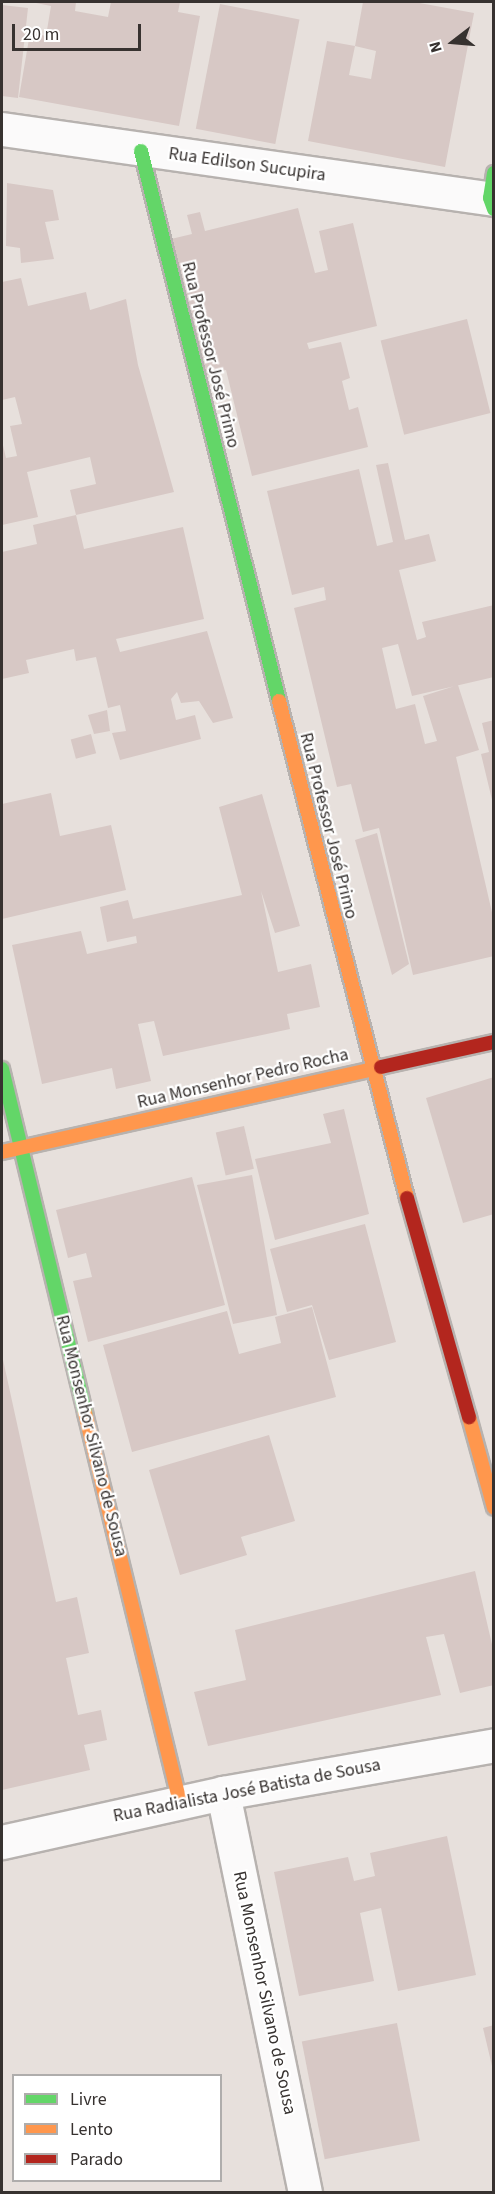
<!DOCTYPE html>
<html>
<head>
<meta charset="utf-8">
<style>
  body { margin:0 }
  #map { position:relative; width:495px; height:2194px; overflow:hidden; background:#e7e0dc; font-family:"Source Sans 3",sans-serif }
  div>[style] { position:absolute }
  .building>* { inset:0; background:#d7c8c5; transform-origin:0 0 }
  .roads { filter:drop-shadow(2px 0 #b7b2af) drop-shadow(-2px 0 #b7b2af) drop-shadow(0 2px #b7b2af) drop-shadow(0 -2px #b7b2af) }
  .street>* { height:33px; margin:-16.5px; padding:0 16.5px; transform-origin:16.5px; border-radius:16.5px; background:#fbfafa }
  .fast>* { height:14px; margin:-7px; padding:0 7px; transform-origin:7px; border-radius:7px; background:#63d668 }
  .slow>* { height:14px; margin:-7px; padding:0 7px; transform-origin:7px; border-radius:7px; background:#ff974d }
  .jam>* { height:14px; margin:-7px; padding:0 7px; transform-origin:7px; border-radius:7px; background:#b3261e }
  span { translate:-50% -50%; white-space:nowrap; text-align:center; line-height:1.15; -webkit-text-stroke:4.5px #fff; paint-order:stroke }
  .street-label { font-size:18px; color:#373230 }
  .frame { position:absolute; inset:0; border:3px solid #373230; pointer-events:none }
  .legend { position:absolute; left:12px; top:2074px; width:210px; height:108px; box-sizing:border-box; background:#fff; border:2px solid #afadac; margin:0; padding:8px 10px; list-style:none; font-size:18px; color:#373230 }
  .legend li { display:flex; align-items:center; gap:12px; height:30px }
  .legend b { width:30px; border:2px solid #afadac }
  .north { position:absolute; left:423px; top:12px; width:60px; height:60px; -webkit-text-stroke:4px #fff; paint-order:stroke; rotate:254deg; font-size:16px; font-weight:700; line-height:24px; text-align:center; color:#373230 }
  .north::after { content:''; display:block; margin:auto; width:21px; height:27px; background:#373230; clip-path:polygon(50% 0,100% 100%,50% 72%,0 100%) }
  .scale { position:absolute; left:12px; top:24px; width:129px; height:27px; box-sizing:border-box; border:3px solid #373230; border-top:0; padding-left:8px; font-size:18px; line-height:21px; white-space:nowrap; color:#373230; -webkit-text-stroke:4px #fff; paint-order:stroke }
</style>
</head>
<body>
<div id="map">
  <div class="building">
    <i style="clip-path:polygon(31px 2px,76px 2px,75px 11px,108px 17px,111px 2px,180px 2px,178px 12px,200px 16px,179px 126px,19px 97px,30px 33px,46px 36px,51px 6px)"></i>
    <i style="clip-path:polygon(363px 2px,414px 2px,474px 13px,445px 167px,308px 141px,327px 41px,355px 46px,349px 75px,371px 79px,376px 51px,355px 46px)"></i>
    <i style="left:220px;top:4px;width:81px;height:127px;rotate:11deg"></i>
    <i style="clip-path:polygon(2px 5px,28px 8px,18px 98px,2px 96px)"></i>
    <i style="clip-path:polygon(7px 183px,53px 190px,59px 220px,45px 222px,54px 259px,21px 263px,20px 248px,6px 246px)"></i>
    <i style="clip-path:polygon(298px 208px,315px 273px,328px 270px,319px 231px,353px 223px,377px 326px,307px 343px,309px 349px,341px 342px,350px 378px,342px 381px,349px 410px,358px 407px,368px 447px,252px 476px,226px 370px,204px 376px,171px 239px,192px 234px,187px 215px,200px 212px,205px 231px)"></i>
    <i style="clip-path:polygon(21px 278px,28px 306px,86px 292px,90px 310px,126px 299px,138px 365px,174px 492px,76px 515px,70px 490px,96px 484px,90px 457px,27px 472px,38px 517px,2px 525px,2px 441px,6px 458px,17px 456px,10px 426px,22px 424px,15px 397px,2px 400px,2px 282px)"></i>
    <i style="left:467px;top:319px;width:97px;height:89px;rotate:76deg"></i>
    <i style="clip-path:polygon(388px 463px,405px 540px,429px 534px,436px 561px,399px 570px,417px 640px,426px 637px,422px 622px,494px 605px,494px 677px,412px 696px,398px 644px,382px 648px,396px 709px,415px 704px,425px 744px,437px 741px,423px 696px,458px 685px,479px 750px,456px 757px,494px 921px,494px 956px,413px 975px,379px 828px,363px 832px,351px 784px,337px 787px,294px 608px,326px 600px,324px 587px,292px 595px,267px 491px,359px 469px,377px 546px,393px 542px,376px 465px)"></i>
    <i style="clip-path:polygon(76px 515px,84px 549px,183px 527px,204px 619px,116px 639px,120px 652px,207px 631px,233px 718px,213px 723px,199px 701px,181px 703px,177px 692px,171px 699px,176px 720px,195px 715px,201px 739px,120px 760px,112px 733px,126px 731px,120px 705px,108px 708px,96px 657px,76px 661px,74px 649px,26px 660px,29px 673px,2px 679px,2px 552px,37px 544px,33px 525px)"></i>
    <i style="clip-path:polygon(107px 710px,110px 731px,94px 734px,88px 715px)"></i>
    <i style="clip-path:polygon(494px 720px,494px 804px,493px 804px,481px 754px,489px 752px,482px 723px)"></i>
    <i style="left:91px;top:734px;width:20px;height:21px;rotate:75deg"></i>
    <i style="clip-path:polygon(51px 793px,60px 836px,111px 825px,126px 890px,2px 919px,2px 804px)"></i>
    <i style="clip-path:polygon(262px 794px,300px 926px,275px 933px,261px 891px,278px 972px,311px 964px,320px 1007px,287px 1014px,290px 1029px,163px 1056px,154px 1021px,138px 1024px,151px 1081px,116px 1089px,112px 1068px,42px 1084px,12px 945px,81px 931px,87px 954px,137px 943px,136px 936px,107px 942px,100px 907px,128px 900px,133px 919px,242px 895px,219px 807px)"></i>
    <i style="clip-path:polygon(377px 833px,409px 964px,392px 975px,355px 840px)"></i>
    <i style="clip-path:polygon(494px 1077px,494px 1214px,463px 1223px,426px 1098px)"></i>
    <i style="clip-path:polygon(344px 1109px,369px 1214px,275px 1240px,255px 1159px,331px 1143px,323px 1114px)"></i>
    <i style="left:244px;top:1126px;width:44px;height:29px;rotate:77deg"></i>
    <i style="clip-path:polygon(252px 1175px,277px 1315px,233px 1324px,197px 1185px)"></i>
    <i style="clip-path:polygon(192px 1177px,225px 1305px,88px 1342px,73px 1281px,92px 1277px,86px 1253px,68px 1258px,56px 1210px)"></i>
    <i style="clip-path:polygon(365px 1224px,396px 1342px,329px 1360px,312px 1305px,287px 1312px,270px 1249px)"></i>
    <i style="clip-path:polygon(312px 1307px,336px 1397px,132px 1452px,103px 1345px,227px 1311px,239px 1354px,281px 1343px,275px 1317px)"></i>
    <i style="clip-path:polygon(2px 1355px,56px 1602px,77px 1597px,89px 1653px,66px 1658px,78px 1715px,101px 1710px,107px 1740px,84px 1745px,90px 1770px,2px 1790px)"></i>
    <i style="clip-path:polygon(269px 1435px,295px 1521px,241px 1537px,247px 1555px,180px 1575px,149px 1470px)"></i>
    <i style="clip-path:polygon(475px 1571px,494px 1653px,494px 1685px,460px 1693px,444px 1634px,426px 1637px,441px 1695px,208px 1746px,194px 1692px,246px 1680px,235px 1630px)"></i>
    <i style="clip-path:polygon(447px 1836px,476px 1975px,398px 1991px,381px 1908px,360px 1913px,374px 1981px,299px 1996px,274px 1872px,348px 1857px,354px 1881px,375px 1876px,370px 1853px)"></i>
    <i style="left:397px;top:2023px;width:120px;height:97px;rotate:79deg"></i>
    <i style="clip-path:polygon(494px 2025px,494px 2066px,492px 2066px,483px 2028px)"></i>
  </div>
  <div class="roads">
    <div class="street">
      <i style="left:2px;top:129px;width:497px;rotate:8.1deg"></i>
      <i style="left:223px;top:1793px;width:407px;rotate:78.4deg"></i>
      <i style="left:2px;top:1842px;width:226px;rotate:-12.5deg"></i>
      <i style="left:223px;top:1793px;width:275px;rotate:-10deg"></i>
    </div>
    <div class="fast">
      <i style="left:141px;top:151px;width:567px;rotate:75.91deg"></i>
      <i style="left:494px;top:173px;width:25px;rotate:99deg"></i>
      <i style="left:490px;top:198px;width:12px;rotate:70deg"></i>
      <i style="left:2px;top:1069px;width:354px;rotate:76.4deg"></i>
    </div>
    <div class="slow">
      <i style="left:279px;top:701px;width:513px;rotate:75.56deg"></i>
      <i style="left:2px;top:1152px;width:388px;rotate:-12.6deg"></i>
      <i style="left:85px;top:1413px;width:400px;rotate:76.3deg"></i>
      <i style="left:469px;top:1417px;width:94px;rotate:74.6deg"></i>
    </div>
    <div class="jam">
      <i style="left:381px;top:1067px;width:116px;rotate:-12.5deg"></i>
      <i style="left:407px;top:1198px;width:228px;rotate:74.2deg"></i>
    </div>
  </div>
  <div class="street-label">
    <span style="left:247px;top:165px;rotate:8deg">Rua Edilson Sucupira</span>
    <span style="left:210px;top:355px;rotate:76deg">Rua Professor José Primo</span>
    <span style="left:328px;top:826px;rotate:76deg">Rua Professor José Primo</span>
    <span style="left:243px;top:1079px;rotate:-13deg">Rua Monsenhor Pedro Rocha</span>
    <span style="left:91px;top:1436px;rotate:76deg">Rua Monsenhor Silvano de Sousa</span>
    <span style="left:247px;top:1791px;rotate:-11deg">Rua Radialista José Batista de Sousa</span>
    <span style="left:264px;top:1993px;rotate:78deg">Rua Monsenhor Silvano de Sousa</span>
  </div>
  <div class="frame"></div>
  <ul class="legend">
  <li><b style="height:8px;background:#63d668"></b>Livre</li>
  <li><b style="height:8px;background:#ff974d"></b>Lento</li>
  <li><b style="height:8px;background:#b3261e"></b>Parado</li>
  </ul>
  <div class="north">N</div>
  <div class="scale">20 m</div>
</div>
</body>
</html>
